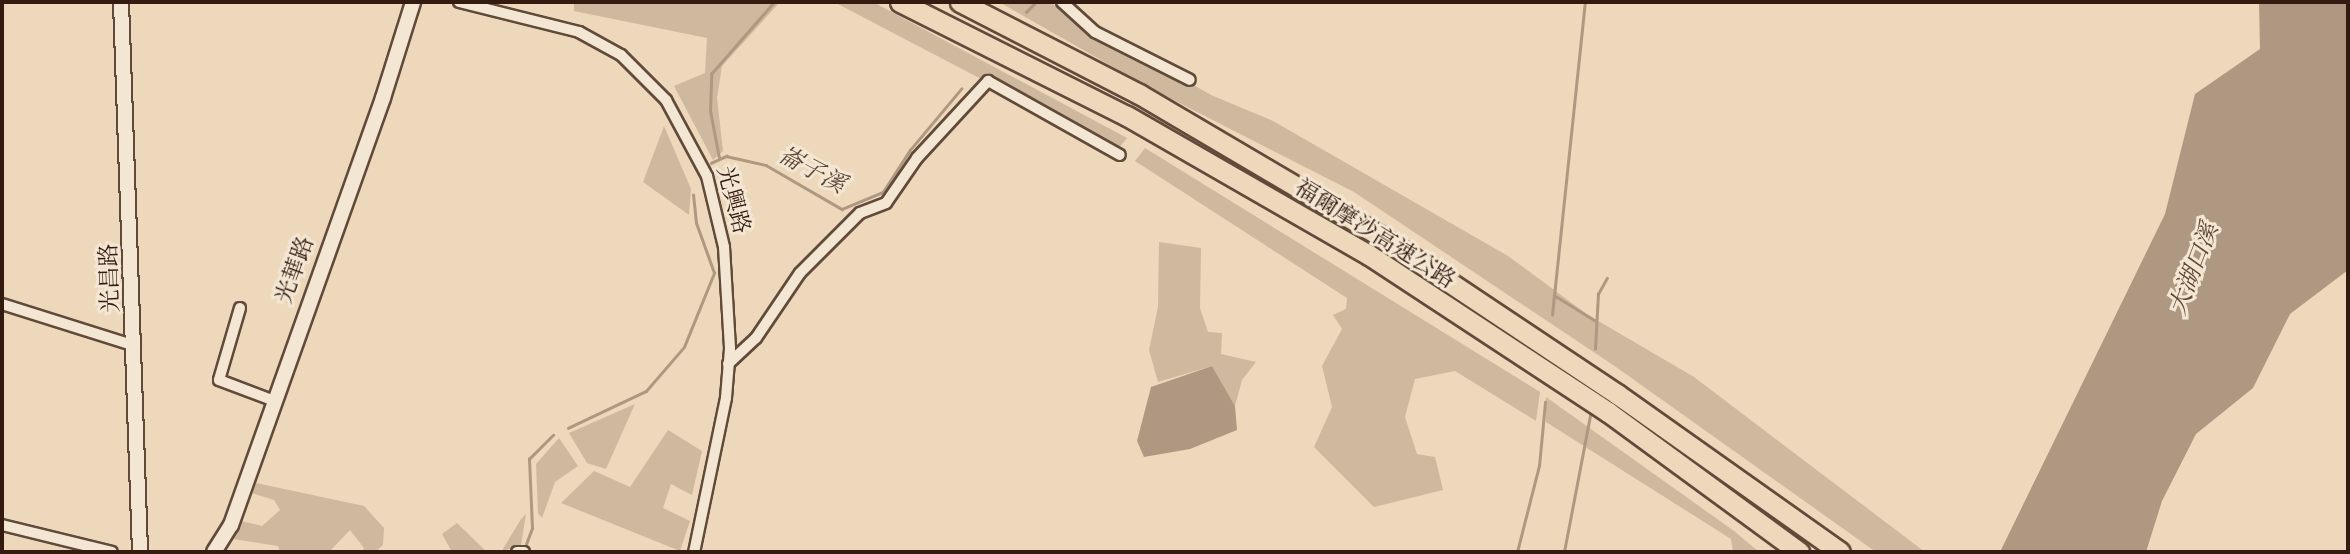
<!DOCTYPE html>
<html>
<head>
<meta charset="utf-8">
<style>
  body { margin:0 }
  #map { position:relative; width:2350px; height:554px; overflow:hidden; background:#edd8bb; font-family:"IM FELL French Canon","Noto Serif TC",serif }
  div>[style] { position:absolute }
  .green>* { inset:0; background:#ceb89e }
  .water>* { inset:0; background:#ae9881 }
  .stream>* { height:2.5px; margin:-1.25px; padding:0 1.25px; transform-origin:1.25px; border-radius:1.25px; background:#ae9881 }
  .roads { filter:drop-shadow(2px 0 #624a3b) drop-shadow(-2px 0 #624a3b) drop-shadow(0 2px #624a3b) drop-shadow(0 -2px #624a3b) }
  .street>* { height:10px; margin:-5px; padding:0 5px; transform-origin:5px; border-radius:5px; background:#f3e6d3 }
  .secondary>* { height:14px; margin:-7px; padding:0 7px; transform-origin:7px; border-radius:7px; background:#f3e6d3 }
  .highway>* { height:19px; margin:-9.5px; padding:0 9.5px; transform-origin:9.5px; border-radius:9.5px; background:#edd8bb }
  span { translate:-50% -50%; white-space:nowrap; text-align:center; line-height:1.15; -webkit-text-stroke:6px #f3e6d3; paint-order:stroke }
  .street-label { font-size:23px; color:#341b10 }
  .water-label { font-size:24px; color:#5f4738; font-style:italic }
  .frame { position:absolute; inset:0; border:4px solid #341b10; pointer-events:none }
</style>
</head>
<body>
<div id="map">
  <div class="green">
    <i style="clip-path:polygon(574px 2px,780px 2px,722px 66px,717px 98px,723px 151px,713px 160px,674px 86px,705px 73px,707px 38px,574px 11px)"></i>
    <i style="clip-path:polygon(834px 2px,873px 2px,1127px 138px,1117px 150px)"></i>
    <i style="clip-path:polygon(999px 2px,1049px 2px,1211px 95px,1273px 121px,1508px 256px,1588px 315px,1694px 377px,1925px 552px,1876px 552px,1616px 367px,1354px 192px,1152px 89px)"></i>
    <i style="clip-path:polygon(664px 126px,691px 189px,689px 215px,643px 182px)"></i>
    <i style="clip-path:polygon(1145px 148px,1540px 392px,1536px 421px,1455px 371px,1415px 379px,1405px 417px,1417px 454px,1435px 457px,1443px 490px,1374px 507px,1314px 447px,1332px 407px,1322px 366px,1342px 329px,1333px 315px,1346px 309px,1347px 298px,1135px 161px)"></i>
    <i style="clip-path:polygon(1159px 242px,1201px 248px,1200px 308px,1208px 332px,1222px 333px,1221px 354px,1256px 362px,1242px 380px,1235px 406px,1212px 366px,1158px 382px,1149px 350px,1158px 307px)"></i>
    <i style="clip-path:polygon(1546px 397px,1734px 531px,1759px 552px,1733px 552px,1731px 539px,1546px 422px)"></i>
    <i style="clip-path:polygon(635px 404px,606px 469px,587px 463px,569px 433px)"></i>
    <i style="clip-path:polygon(668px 430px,702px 451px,692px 495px,671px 484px,663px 508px,690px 521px,680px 551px,561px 503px,594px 471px,630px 487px)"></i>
    <i style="clip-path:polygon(559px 438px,578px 466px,555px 482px,542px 518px,538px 513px,536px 464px)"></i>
    <i style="clip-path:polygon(256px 483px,364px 506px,384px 528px,383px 545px,375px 552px,362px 552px,364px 548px,350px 530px,329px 552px,280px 552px,278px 546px,233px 539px,241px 521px,262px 526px,280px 510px,274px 500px,252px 493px)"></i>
    <i style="clip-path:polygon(526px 514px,521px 545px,501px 552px,521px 519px)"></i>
    <i style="clip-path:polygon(457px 523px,487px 552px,452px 552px,442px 534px)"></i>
  </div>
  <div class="water">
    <i style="clip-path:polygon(2259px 2px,2348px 2px,2348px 270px,2290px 314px,2253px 388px,2196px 434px,2162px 501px,2146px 552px,2000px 552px,2165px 214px,2195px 94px,2260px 49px)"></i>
    <i style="clip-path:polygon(1212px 366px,1235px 406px,1237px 430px,1190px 449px,1144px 457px,1137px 441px,1151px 387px)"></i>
  </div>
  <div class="stream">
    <i style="left:1026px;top:12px;width:14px;rotate:-45deg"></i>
    <i style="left:719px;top:158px;width:48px;rotate:-100.8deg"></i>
    <i style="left:710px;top:111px;width:37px;rotate:-88deg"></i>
    <i style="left:711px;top:74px;width:96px;rotate:-48.8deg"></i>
    <i style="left:711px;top:163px;width:17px;rotate:-25deg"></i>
    <i style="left:726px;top:156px;width:41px;rotate:12.7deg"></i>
    <i style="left:766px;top:165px;width:88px;rotate:30.1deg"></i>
    <i style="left:842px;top:209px;width:44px;rotate:-22.5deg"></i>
    <i style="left:883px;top:192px;width:50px;rotate:-57.3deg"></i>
    <i style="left:910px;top:150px;width:80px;rotate:-50.1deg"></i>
    <i style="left:1554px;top:295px;width:49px;rotate:31.8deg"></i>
    <i style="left:1552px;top:315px;width:315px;rotate:-84deg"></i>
    <i style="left:1595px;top:349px;width:55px;rotate:-86.9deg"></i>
    <i style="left:1598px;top:294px;width:18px;rotate:-61deg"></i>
    <i style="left:568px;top:428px;width:86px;rotate:-25.4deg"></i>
    <i style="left:646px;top:391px;width:58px;rotate:-49.2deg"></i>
    <i style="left:684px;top:347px;width:80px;rotate:-67.9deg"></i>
    <i style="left:714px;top:273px;width:53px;rotate:-109.8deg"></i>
    <i style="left:696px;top:223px;width:28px;rotate:-96deg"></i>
    <i style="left:526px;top:544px;width:17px;rotate:-69deg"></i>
    <i style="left:532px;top:528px;width:69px;rotate:-92.5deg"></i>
    <i style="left:529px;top:459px;width:34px;rotate:-45deg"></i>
    <i style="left:1517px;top:552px;width:89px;rotate:-75.7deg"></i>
    <i style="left:1539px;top:466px;width:64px;rotate:-84.6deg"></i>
    <i style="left:1564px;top:552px;width:145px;rotate:-79.2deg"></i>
  </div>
  <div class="roads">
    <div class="street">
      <i style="left:459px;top:2px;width:124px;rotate:14deg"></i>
      <i style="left:579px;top:32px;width:48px;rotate:28.7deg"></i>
      <i style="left:621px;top:55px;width:64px;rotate:45deg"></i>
      <i style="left:666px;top:100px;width:86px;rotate:61.7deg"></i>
      <i style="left:707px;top:176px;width:73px;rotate:76.5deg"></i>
      <i style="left:724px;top:247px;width:102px;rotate:86.6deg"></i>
      <i style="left:730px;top:349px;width:49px;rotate:94.7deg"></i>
      <i style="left:726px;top:398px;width:157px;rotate:101.7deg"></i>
      <i style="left:1062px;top:2px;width:45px;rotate:42.3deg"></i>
      <i style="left:1095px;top:32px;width:106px;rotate:26.8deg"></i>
      <i style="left:2px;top:304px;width:139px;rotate:17.5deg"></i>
      <i style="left:240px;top:308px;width:75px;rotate:106.3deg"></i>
      <i style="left:219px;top:380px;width:57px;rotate:20.7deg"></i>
      <i style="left:728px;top:364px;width:38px;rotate:-43deg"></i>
      <i style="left:756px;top:338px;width:78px;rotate:-55.9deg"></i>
      <i style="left:800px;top:273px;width:85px;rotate:-45deg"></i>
      <i style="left:860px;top:213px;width:28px;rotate:-21deg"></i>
      <i style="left:886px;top:203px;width:55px;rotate:-55.4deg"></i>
      <i style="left:917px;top:158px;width:105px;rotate:-47.3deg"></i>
      <i style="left:988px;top:81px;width:151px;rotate:29.3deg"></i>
      <i style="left:2px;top:525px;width:113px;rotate:13.8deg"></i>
      <i style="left:517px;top:552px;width:7px"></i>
    </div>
    <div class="secondary">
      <i style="left:121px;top:2px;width:550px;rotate:88.02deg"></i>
      <i style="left:214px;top:552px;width:32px;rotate:-58deg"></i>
      <i style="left:231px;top:525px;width:453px;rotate:-70.4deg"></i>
      <i style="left:383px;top:98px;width:101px;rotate:-72.6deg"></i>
    </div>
    <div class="highway">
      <i style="left:900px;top:2px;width:254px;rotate:26.7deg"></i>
      <i style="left:1127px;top:116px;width:279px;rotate:29.9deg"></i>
      <i style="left:1369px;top:255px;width:286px;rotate:33.3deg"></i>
      <i style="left:1608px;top:412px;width:237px;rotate:36.2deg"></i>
      <i style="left:960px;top:2px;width:201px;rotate:27.2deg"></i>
      <i style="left:1139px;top:94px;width:280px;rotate:30.5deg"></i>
      <i style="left:1380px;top:236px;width:285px;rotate:33.7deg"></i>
      <i style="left:1617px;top:394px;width:273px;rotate:35.3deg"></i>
    </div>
  </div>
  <div class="street-label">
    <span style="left:733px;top:200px;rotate:75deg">光興路</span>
    <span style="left:1375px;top:234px;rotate:32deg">福爾摩沙高速公路</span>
    <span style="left:295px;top:270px;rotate:-70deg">光華路</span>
    <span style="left:110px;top:278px;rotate:-92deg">光昌路</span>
  </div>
  <div class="water-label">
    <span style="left:812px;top:170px;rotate:28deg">崙子溪</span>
    <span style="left:2194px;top:269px;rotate:-69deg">大湖口溪</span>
  </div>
  <div class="frame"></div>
</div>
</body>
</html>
